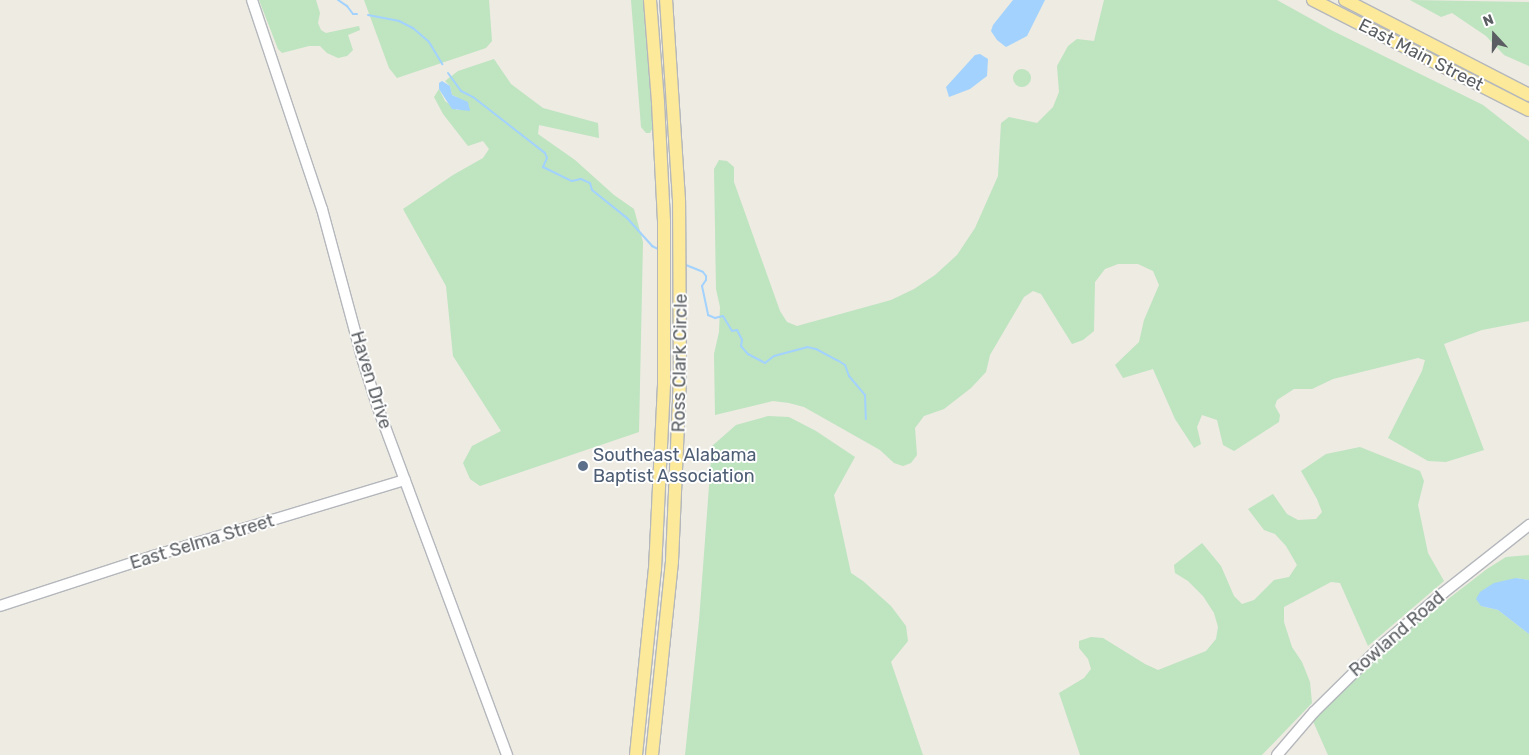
<!DOCTYPE html>
<html>
<head>
<meta charset="utf-8">
<style>
  body { margin:0 }
  #map { position:relative; width:1529px; height:755px; overflow:hidden; background:#edebe2; font-family:Rubik,sans-serif }
  div>[style] { position:absolute }
  .green>* { inset:0; background:#bee4c0 }
  .round { border-radius:50% }
  .water>* { inset:0; background:#a2d2fd }
  .stream>* { height:2px; margin:-1px; padding:0 1px; transform-origin:1px; border-radius:1px; background:#a2d2fd }
  .roads { filter:drop-shadow(1px 0 #b4b7bc) drop-shadow(-1px 0 #b4b7bc) drop-shadow(0 1px #b4b7bc) drop-shadow(0 -1px #b4b7bc) }
  .tertiary>* { height:10px; margin:-5px; padding:0 5px; transform-origin:5px; border-radius:5px; background:#fff }
  .trunk>* { height:12px; margin:-6px; padding:0 6px; transform-origin:6px; border-radius:6px; background:#fce99a }
  .dots>* { width:14px; height:14px; translate:-50% -50%; box-sizing:border-box; border:2px solid #fff; border-radius:50% }
  span { translate:-50% -50%; white-space:nowrap; text-align:center; line-height:1.15; -webkit-text-stroke:4px #fff; paint-order:stroke }
  .street-label { font-size:18px; color:#5a5e62 }
  .service-label { font-size:18px; color:#4e5e75 }
  .left { translate:0 -50%; text-align:left }
  .north { position:absolute; left:1469px; top:10px; width:50px; height:50px; -webkit-text-stroke:4px #fff; paint-order:stroke; rotate:339deg; font-size:14px; font-weight:700; line-height:20px; text-align:center; color:#5a5e62 }
  .north::after { content:''; display:block; margin:auto; width:18px; height:22px; background:#5a5e62; clip-path:polygon(50% 0,100% 100%,50% 72%,0 100%) }
</style>
</head>
<body>
<div id="map">
  <div class="green">
    <i style="clip-path:polygon(259px 0,316px 0,320px 13px,318px 23px,321px 30px,326px 33px,359px 26px,360px 30px,348px 35px,353px 50px,347px 56px,338px 58px,327px 53px,320px 46px,309px 46px,282px 53px,278px 49px)"></i>
    <i style="clip-path:polygon(364px 0,489px 0,492px 41px,486px 48px,397px 78px,389px 68px)"></i>
    <i style="clip-path:polygon(631px 0,643px 0,653px 127px,650px 133px,646px 133px,641px 127px)"></i>
    <i style="clip-path:polygon(1104px 0,1277px 0,1331px 30px,1483px 105px,1529px 141px,1529px 321px,1482px 330px,1444px 344px,1484px 450px,1446px 462px,1428px 461px,1388px 438px,1422px 371px,1425px 360px,1418px 358px,1333px 379px,1312px 389px,1294px 389px,1277px 400px,1275px 406px,1280px 415px,1279px 422px,1234px 451px,1223px 445px,1217px 420px,1202px 415px,1197px 427px,1201px 444px,1194px 448px,1175px 419px,1153px 369px,1123px 378px,1115px 365px,1139px 342px,1144px 320px,1159px 285px,1153px 271px,1138px 264px,1118px 264px,1105px 269px,1095px 282px,1094px 331px,1083px 340px,1072px 344px,1041px 294px,1033px 291px,1024px 297px,990px 355px,986px 372px,971px 388px,944px 409px,924px 416px,915px 428px,917px 455px,911px 463px,903px 466px,894px 463px,880px 450px,804px 407px,789px 403px,773px 401px,715px 415px,714px 354px,719px 332px,720px 307px,716px 289px,714px 169px,719px 160px,727px 161px,734px 167px,734px 182px,780px 311px,787px 322px,797px 326px,891px 300px,914px 289px,935px 275px,957px 255px,975px 228px,998px 176px,1001px 123px,1009px 117px,1037px 123px,1053px 107px,1059px 92px,1057px 66px,1068px 46px,1077px 39px,1094px 41px)"></i>
    <i style="clip-path:polygon(1410px 0,1529px 2px,1529px 66px,1504px 55px,1486px 36px,1452px 13px,1441px 17px)"></i>
    <i style="clip-path:polygon(494px 59px,511px 84px,543px 108px,598px 123px,599px 138px,539px 125px,538px 134px,575px 160px,614px 195px,634px 209px,643px 242px,639px 432px,480px 486px,470px 479px,463px 463px,472px 446px,501px 431px,453px 356px,446px 286px,403px 209px,453px 175px,483px 158px,489px 149px,483px 141px,468px 146px,443px 114px,434px 97px,439px 89px,445px 101px,457px 110px,461px 110px,457px 97px,452px 95px,450px 86px,445px 81px,458px 71px)"></i>
    <i class="round" style="left:1013px;top:69px;width:18px;height:18px"></i>
    <i style="clip-path:polygon(768px 416px,789px 417px,816px 431px,855px 457px,834px 495px,851px 573px,863px 581px,891px 606px,906px 626px,908px 641px,891px 662px,923px 755px,685px 755px,699px 621px,712px 446px,736px 425px)"></i>
    <i style="clip-path:polygon(1360px 447px,1420px 471px,1424px 481px,1418px 505px,1428px 553px,1444px 581px,1368px 646px,1340px 583px,1331px 582px,1284px 607px,1284px 622px,1292px 647px,1302px 662px,1310px 682px,1312px 703px,1262px 755px,1080px 755px,1059px 693px,1084px 678px,1091px 669px,1088px 659px,1079px 648px,1079px 641px,1091px 637px,1103px 638px,1145px 664px,1158px 670px,1206px 651px,1216px 639px,1218px 627px,1214px 613px,1203px 596px,1188px 581px,1175px 573px,1174px 565px,1202px 543px,1221px 566px,1234px 596px,1242px 604px,1254px 600px,1274px 580px,1289px 577px,1297px 565px,1286px 546px,1275px 534px,1264px 530px,1248px 509px,1273px 494px,1287px 514px,1298px 520px,1316px 519px,1322px 512px,1317px 499px,1301px 471px,1326px 454px)"></i>
    <i style="clip-path:polygon(1529px 555px,1529px 580px,1516px 578px,1481px 606px,1498px 610px,1529px 634px,1529px 755px,1328px 755px,1312px 719px,1417px 623px,1487px 569px,1506px 557px)"></i>
  </div>
  <div class="water">
    <i style="clip-path:polygon(1013px 0,1045px 0,1027px 36px,1006px 47px,997px 40px,991px 31px,993px 25px)"></i>
    <i style="clip-path:polygon(980px 54px,988px 59px,987px 76px,970px 89px,949px 97px,946px 87px,975px 55px)"></i>
    <i style="clip-path:polygon(442px 81px,450px 86px,452px 95px,468px 102px,470px 111px,452px 109px,439px 89px,439px 83px)"></i>
    <i style="clip-path:polygon(1516px 578px,1529px 580px,1529px 634px,1498px 610px,1481px 606px,1476px 599px,1480px 592px,1494px 583px)"></i>
  </div>
  <div class="stream">
    <i style="left:338px;top:0;width:11px;rotate:34deg"></i>
    <i style="left:347px;top:6px;width:10px;rotate:53deg"></i>
    <i style="left:353px;top:14px;width:4px"></i>
    <i style="left:368px;top:15px;width:32px;rotate:11deg"></i>
    <i style="left:399px;top:21px;width:16px;rotate:27deg"></i>
    <i style="left:413px;top:28px;width:21px;rotate:41deg"></i>
    <i style="left:429px;top:42px;width:26px;rotate:59deg"></i>
    <i style="left:448px;top:73px;width:22px;rotate:54deg"></i>
    <i style="left:461px;top:91px;width:13px;rotate:27deg"></i>
    <i style="left:473px;top:97px;width:91px;rotate:37.9deg"></i>
    <i style="left:545px;top:153px;width:5px;rotate:68deg"></i>
    <i style="left:547px;top:158px;width:10px;rotate:114deg"></i>
    <i style="left:543px;top:167px;width:32px;rotate:26deg"></i>
    <i style="left:572px;top:181px;width:9px;rotate:-13deg"></i>
    <i style="left:581px;top:179px;width:10px;rotate:24deg"></i>
    <i style="left:590px;top:183px;width:7px;rotate:74deg"></i>
    <i style="left:592px;top:190px;width:45px;rotate:38.7deg"></i>
    <i style="left:627px;top:218px;width:38px;rotate:48deg"></i>
    <i style="left:652px;top:246px;width:7px;rotate:27deg"></i>
    <i style="left:686px;top:265px;width:18px;rotate:22deg"></i>
    <i style="left:703px;top:272px;width:5px;rotate:53deg"></i>
    <i style="left:706px;top:276px;width:4px;rotate:90deg"></i>
    <i style="left:706px;top:280px;width:7px;rotate:124deg"></i>
    <i style="left:702px;top:286px;width:30px;rotate:78deg"></i>
    <i style="left:708px;top:315px;width:8px;rotate:23deg"></i>
    <i style="left:715px;top:318px;width:8px;rotate:-14deg"></i>
    <i style="left:723px;top:316px;width:17px;rotate:59deg"></i>
    <i style="left:732px;top:331px;width:5px;rotate:-11deg"></i>
    <i style="left:737px;top:330px;width:11px;rotate:63deg"></i>
    <i style="left:742px;top:340px;width:6px;rotate:99deg"></i>
    <i style="left:741px;top:346px;width:11px;rotate:49deg"></i>
    <i style="left:748px;top:354px;width:19px;rotate:28deg"></i>
    <i style="left:765px;top:363px;width:11px;rotate:-38deg"></i>
    <i style="left:774px;top:356px;width:34px;rotate:-15deg"></i>
    <i style="left:807px;top:347px;width:9px;rotate:13deg"></i>
    <i style="left:816px;top:349px;width:24px;rotate:28deg"></i>
    <i style="left:837px;top:360px;width:9px;rotate:32deg"></i>
    <i style="left:845px;top:365px;width:12px;rotate:70deg"></i>
    <i style="left:849px;top:376px;width:25px;rotate:50deg"></i>
    <i style="left:865px;top:395px;width:24px;rotate:88deg"></i>
  </div>
  <div class="roads">
    <div class="tertiary">
      <i style="left:252px;top:0;width:220px;rotate:71.5deg"></i>
      <i style="left:322px;top:209px;width:157px;rotate:74.9deg"></i>
      <i style="left:363px;top:361px;width:49px;rotate:72.3deg"></i>
      <i style="left:378px;top:408px;width:370px;rotate:69.6deg"></i>
      <i style="left:0;top:606px;width:161px;rotate:-18.1deg"></i>
      <i style="left:153px;top:556px;width:263px;rotate:-16.8deg"></i>
      <i style="left:1277px;top:755px;width:57px;rotate:-49.3deg"></i>
      <i style="left:1314px;top:712px;width:94px;rotate:-44.6deg"></i>
      <i style="left:1381px;top:646px;width:82px;rotate:-40.5deg"></i>
      <i style="left:1443px;top:593px;width:110px;rotate:-38.3deg"></i>
    </div>
    <div class="trunk">
      <i style="left:1313px;top:0;width:242px;rotate:27deg"></i>
      <i style="left:1345px;top:0;width:207px;rotate:27.3deg"></i>
      <i style="left:636px;top:755px;width:187px;rotate:-84.2deg"></i>
      <i style="left:655px;top:569px;width:187px;rotate:-87.2deg"></i>
      <i style="left:664px;top:382px;width:161px;rotate:-90deg"></i>
      <i style="left:664px;top:221px;width:119px;rotate:-92.9deg"></i>
      <i style="left:658px;top:102px;width:102px;rotate:-94.5deg"></i>
      <i style="left:652px;top:755px;width:195px;rotate:-84.1deg"></i>
      <i style="left:672px;top:561px;width:180px;rotate:-87.5deg"></i>
      <i style="left:680px;top:381px;width:181px;rotate:-90.3deg"></i>
      <i style="left:679px;top:200px;width:200px;rotate:-93.7deg"></i>
    </div>
  </div>
  <div class="dots">
    <i style="left:583px;top:466px;background:#5c6f8a"></i>
  </div>
  <div class="street-label">
    <span style="left:1421px;top:55px;rotate:27deg">East Main Street</span>
    <span style="left:680px;top:363px;rotate:-89deg">Ross Clark Circle</span>
    <span style="left:371px;top:380px;rotate:73deg">Haven Drive</span>
    <span style="left:202px;top:542px;rotate:-17deg">East Selma Street</span>
    <span style="left:1397px;top:634px;rotate:-41deg">Rowland Road</span>
  </div>
  <div class="service-label">
    <span class="left" style="left:593px;top:466px">Southeast Alabama<br>Baptist Association</span>
  </div>
  <div class="north">N</div>
</div>
</body>
</html>
